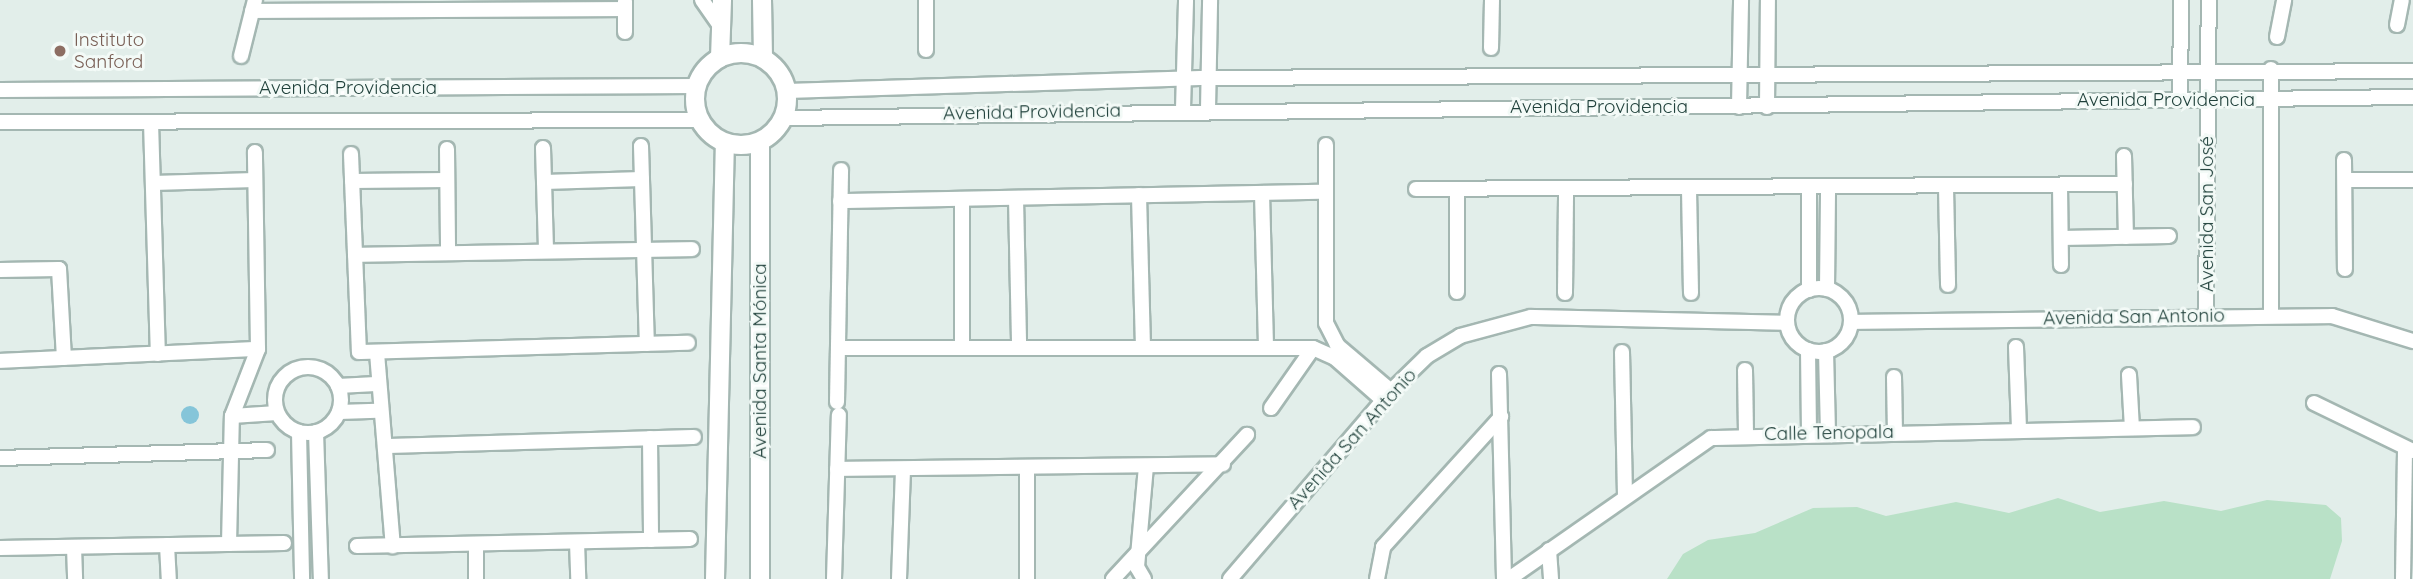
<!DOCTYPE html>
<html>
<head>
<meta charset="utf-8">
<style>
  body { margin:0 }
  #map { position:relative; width:2413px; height:579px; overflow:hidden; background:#e2eeea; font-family:Quicksand,sans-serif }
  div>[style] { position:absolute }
  .green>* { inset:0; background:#b9e1c7 }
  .water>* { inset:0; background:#85c5d9 }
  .round { border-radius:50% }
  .roads { filter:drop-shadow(2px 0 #a4b7b2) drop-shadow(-2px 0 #a4b7b2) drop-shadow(0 2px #a4b7b2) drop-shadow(0 -2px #a4b7b2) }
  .minor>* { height:14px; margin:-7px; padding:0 7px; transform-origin:7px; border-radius:7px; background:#fff }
  .minor>.ring { margin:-7px; padding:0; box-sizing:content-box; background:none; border:14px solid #fff; border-radius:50% }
  .tertiary>* { height:18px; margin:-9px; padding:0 9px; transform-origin:9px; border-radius:9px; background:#fff }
  .tertiary>.ring { margin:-9px; padding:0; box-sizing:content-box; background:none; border:18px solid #fff; border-radius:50% }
  .dots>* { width:19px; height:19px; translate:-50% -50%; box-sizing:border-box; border:4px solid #f3faf7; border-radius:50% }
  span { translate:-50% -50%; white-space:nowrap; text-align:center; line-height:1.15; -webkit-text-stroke:6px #f3faf7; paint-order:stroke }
  .education-label { font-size:19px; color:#785e54 }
  .left { translate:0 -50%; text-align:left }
  .street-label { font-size:19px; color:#20413b }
</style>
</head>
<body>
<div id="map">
  <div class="green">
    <i style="clip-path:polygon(2058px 498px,2100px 512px,2164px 501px,2221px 511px,2267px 500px,2326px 505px,2341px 518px,2342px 541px,2330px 579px,1667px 579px,1683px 554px,1708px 540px,1755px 533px,1813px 508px,1857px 507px,1886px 516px,1956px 502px,2009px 513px)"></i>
  </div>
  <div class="water">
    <i class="round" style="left:181px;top:406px;width:18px;height:18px"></i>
  </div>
  <div class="roads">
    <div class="minor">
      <i style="left:702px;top:0;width:35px;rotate:55deg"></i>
      <i style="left:625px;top:1px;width:31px;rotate:90deg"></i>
      <i style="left:252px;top:11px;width:373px;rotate:-0.3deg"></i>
      <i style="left:2397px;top:25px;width:25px;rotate:-79deg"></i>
      <i style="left:2277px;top:37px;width:38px;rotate:-79deg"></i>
      <i style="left:1491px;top:48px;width:48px;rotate:-88.8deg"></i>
      <i style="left:926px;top:50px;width:50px;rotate:-90deg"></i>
      <i style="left:241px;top:56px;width:58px;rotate:-76deg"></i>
      <i style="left:2271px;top:69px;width:246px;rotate:90deg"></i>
      <i style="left:0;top:90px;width:696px;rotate:-0.33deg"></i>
      <i style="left:787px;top:91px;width:421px;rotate:-1.8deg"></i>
      <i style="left:1208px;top:78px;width:1205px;rotate:-0.33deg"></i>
      <i style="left:2180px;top:98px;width:98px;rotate:-89.4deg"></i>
      <i style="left:1739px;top:107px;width:107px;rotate:-88.9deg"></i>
      <i style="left:1767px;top:107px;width:107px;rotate:-89.5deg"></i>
      <i style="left:1183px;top:109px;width:109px;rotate:-88.4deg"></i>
      <i style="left:1208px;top:109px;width:109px;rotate:-88.9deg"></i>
      <i style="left:784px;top:118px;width:1629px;rotate:-0.74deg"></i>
      <i style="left:0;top:122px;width:699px;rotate:-0.16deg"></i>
      <i style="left:151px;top:122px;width:232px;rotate:88.3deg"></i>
      <i style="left:1326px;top:145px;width:178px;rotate:90deg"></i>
      <i style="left:1326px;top:323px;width:25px;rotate:63deg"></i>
      <i style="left:1337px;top:345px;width:71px;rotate:40.4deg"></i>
      <i style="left:641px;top:146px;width:198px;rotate:88.3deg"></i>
      <i style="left:543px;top:148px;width:103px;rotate:88.3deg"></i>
      <i style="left:447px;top:149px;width:104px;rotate:89.4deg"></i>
      <i style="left:351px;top:154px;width:198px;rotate:87.7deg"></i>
      <i style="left:359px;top:352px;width:329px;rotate:-1.6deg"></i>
      <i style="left:2124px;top:156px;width:81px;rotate:88.6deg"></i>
      <i style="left:2344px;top:160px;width:109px;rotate:89.5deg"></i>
      <i style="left:2345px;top:180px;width:68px"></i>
      <i style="left:352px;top:181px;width:95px;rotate:-0.6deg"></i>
      <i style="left:544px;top:182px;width:98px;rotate:-1.8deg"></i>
      <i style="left:153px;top:183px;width:102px;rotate:-1.7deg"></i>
      <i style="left:2060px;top:185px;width:80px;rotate:89.3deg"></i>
      <i style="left:1946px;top:187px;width:98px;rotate:88.8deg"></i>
      <i style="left:1809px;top:188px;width:102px;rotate:90deg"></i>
      <i style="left:1416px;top:189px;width:709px;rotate:-0.4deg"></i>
      <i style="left:1689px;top:189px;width:104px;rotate:88.9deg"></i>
      <i style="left:1457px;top:190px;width:102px;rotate:90deg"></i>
      <i style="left:1262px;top:193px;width:153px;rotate:88.5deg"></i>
      <i style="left:1139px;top:195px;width:152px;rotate:88.5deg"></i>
      <i style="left:1016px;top:198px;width:149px;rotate:88.8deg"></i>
      <i style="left:840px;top:201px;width:486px;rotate:-1.1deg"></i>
      <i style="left:2061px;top:238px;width:108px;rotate:-1.1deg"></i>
      <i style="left:355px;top:255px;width:337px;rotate:-1deg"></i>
      <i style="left:0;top:270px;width:59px;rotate:-1deg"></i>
      <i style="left:59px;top:269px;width:89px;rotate:86.8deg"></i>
      <i class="ring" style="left:1787px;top:288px;width:50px;height:50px"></i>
      <i style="left:1827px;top:289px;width:101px;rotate:-89.4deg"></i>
      <i style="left:1565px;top:293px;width:103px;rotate:-89.4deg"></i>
      <i style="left:2206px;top:316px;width:316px;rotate:-89.5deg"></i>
      <i style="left:1852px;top:322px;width:480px;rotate:-0.7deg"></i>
      <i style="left:2332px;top:316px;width:85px;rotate:17.2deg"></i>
      <i style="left:962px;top:347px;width:148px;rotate:-90deg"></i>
      <i style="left:2016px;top:347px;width:83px;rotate:87.9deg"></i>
      <i style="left:838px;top:348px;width:475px"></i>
      <i style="left:1313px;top:348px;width:24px;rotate:24deg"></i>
      <i style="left:1335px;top:358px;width:64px;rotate:41.2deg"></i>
      <i style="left:1808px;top:350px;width:84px;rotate:89.3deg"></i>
      <i style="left:1826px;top:351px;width:82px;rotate:88.6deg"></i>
      <i style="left:1622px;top:352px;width:144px;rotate:88.8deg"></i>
      <i style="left:377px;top:353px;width:194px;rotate:85.3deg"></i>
      <i style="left:0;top:361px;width:258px;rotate:-2.7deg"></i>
      <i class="ring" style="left:275px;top:367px;width:52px;height:52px"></i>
      <i style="left:1745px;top:370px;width:65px;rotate:89.1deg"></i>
      <i style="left:1499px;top:374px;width:205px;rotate:88.6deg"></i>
      <i style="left:2129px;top:375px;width:53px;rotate:86.8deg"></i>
      <i style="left:1894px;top:377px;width:55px;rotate:89deg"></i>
      <i style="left:338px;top:386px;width:38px;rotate:-3deg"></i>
      <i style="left:837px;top:402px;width:232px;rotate:-89deg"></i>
      <i style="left:2314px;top:403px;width:110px;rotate:25.9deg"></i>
      <i style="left:1271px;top:408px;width:73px;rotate:-55deg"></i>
      <i style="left:339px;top:412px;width:38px;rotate:-2deg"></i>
      <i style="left:232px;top:416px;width:45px;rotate:-3.8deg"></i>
      <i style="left:299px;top:432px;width:147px;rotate:88.8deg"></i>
      <i style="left:316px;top:432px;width:147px;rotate:88.1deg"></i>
      <i style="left:650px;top:438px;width:102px;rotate:89.4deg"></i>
      <i style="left:387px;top:446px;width:307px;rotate:-1.7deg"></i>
      <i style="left:0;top:458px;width:267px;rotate:-1.7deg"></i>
      <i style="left:837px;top:469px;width:386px;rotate:-0.7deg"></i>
      <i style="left:577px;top:542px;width:37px;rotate:88deg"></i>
      <i style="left:229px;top:544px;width:128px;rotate:-88.7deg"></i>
      <i style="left:232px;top:416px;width:72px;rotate:-68.8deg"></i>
      <i style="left:258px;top:349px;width:197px;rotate:-90.9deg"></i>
      <i style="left:476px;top:544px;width:35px;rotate:90deg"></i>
      <i style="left:167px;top:545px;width:34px;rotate:87deg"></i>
      <i style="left:357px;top:546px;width:333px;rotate:-1.2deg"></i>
      <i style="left:74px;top:547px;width:32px;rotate:88deg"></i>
      <i style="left:0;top:548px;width:284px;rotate:-1deg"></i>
      <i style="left:1549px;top:550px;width:29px;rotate:86deg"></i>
      <i style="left:834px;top:579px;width:164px;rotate:-88.3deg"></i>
      <i style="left:899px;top:579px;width:109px;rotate:-87.9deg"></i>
      <i style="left:1027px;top:579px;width:111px;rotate:-90deg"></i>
      <i style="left:1113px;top:579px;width:197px;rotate:-47.1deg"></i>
      <i style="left:1144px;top:579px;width:14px;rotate:-120deg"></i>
      <i style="left:1137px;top:567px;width:101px;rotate:-84.9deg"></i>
      <i style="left:1230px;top:579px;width:248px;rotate:-49.4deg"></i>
      <i style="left:1391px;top:391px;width:50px;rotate:-44.2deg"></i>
      <i style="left:1427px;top:356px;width:39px;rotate:-31deg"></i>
      <i style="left:1460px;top:336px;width:73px;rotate:-15deg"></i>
      <i style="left:1531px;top:317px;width:256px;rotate:1.3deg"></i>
      <i style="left:1377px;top:579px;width:33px;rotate:-79deg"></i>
      <i style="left:1383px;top:547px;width:176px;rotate:-47.8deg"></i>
      <i style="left:1509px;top:579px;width:246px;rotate:-34.9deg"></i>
      <i style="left:1711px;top:438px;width:482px;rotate:-1.3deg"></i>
      <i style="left:2403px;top:579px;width:130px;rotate:-89.1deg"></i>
    </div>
    <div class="tertiary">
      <i style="left:762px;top:0;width:58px;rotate:89deg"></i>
      <i class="ring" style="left:695px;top:53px;width:74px;height:74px"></i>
      <i style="left:720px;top:58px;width:58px;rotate:-88deg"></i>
      <i style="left:760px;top:142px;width:437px;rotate:90deg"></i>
      <i style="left:715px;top:579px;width:436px;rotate:-88.7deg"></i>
    </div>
  </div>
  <div class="dots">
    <i style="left:60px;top:51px;background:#8d6e63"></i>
  </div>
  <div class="education-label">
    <span class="left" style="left:74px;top:51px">Instituto<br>Sanford</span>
  </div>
  <div class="street-label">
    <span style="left:348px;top:88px">Avenida Providencia</span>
    <span style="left:2166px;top:100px">Avenida Providencia</span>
    <span style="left:1599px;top:107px">Avenida Providencia</span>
    <span style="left:1032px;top:112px;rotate:-1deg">Avenida Providencia</span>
    <span style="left:2207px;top:214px;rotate:-90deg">Avenida San José</span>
    <span style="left:2134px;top:317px;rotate:-1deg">Avenida San Antonio</span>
    <span style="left:760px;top:361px;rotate:-90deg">Avenida Santa Mónica</span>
    <span style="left:1829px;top:433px;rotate:-1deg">Calle Tenopala</span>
    <span style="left:1352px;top:439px;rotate:-48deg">Avenida San Antonio</span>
  </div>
</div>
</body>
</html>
